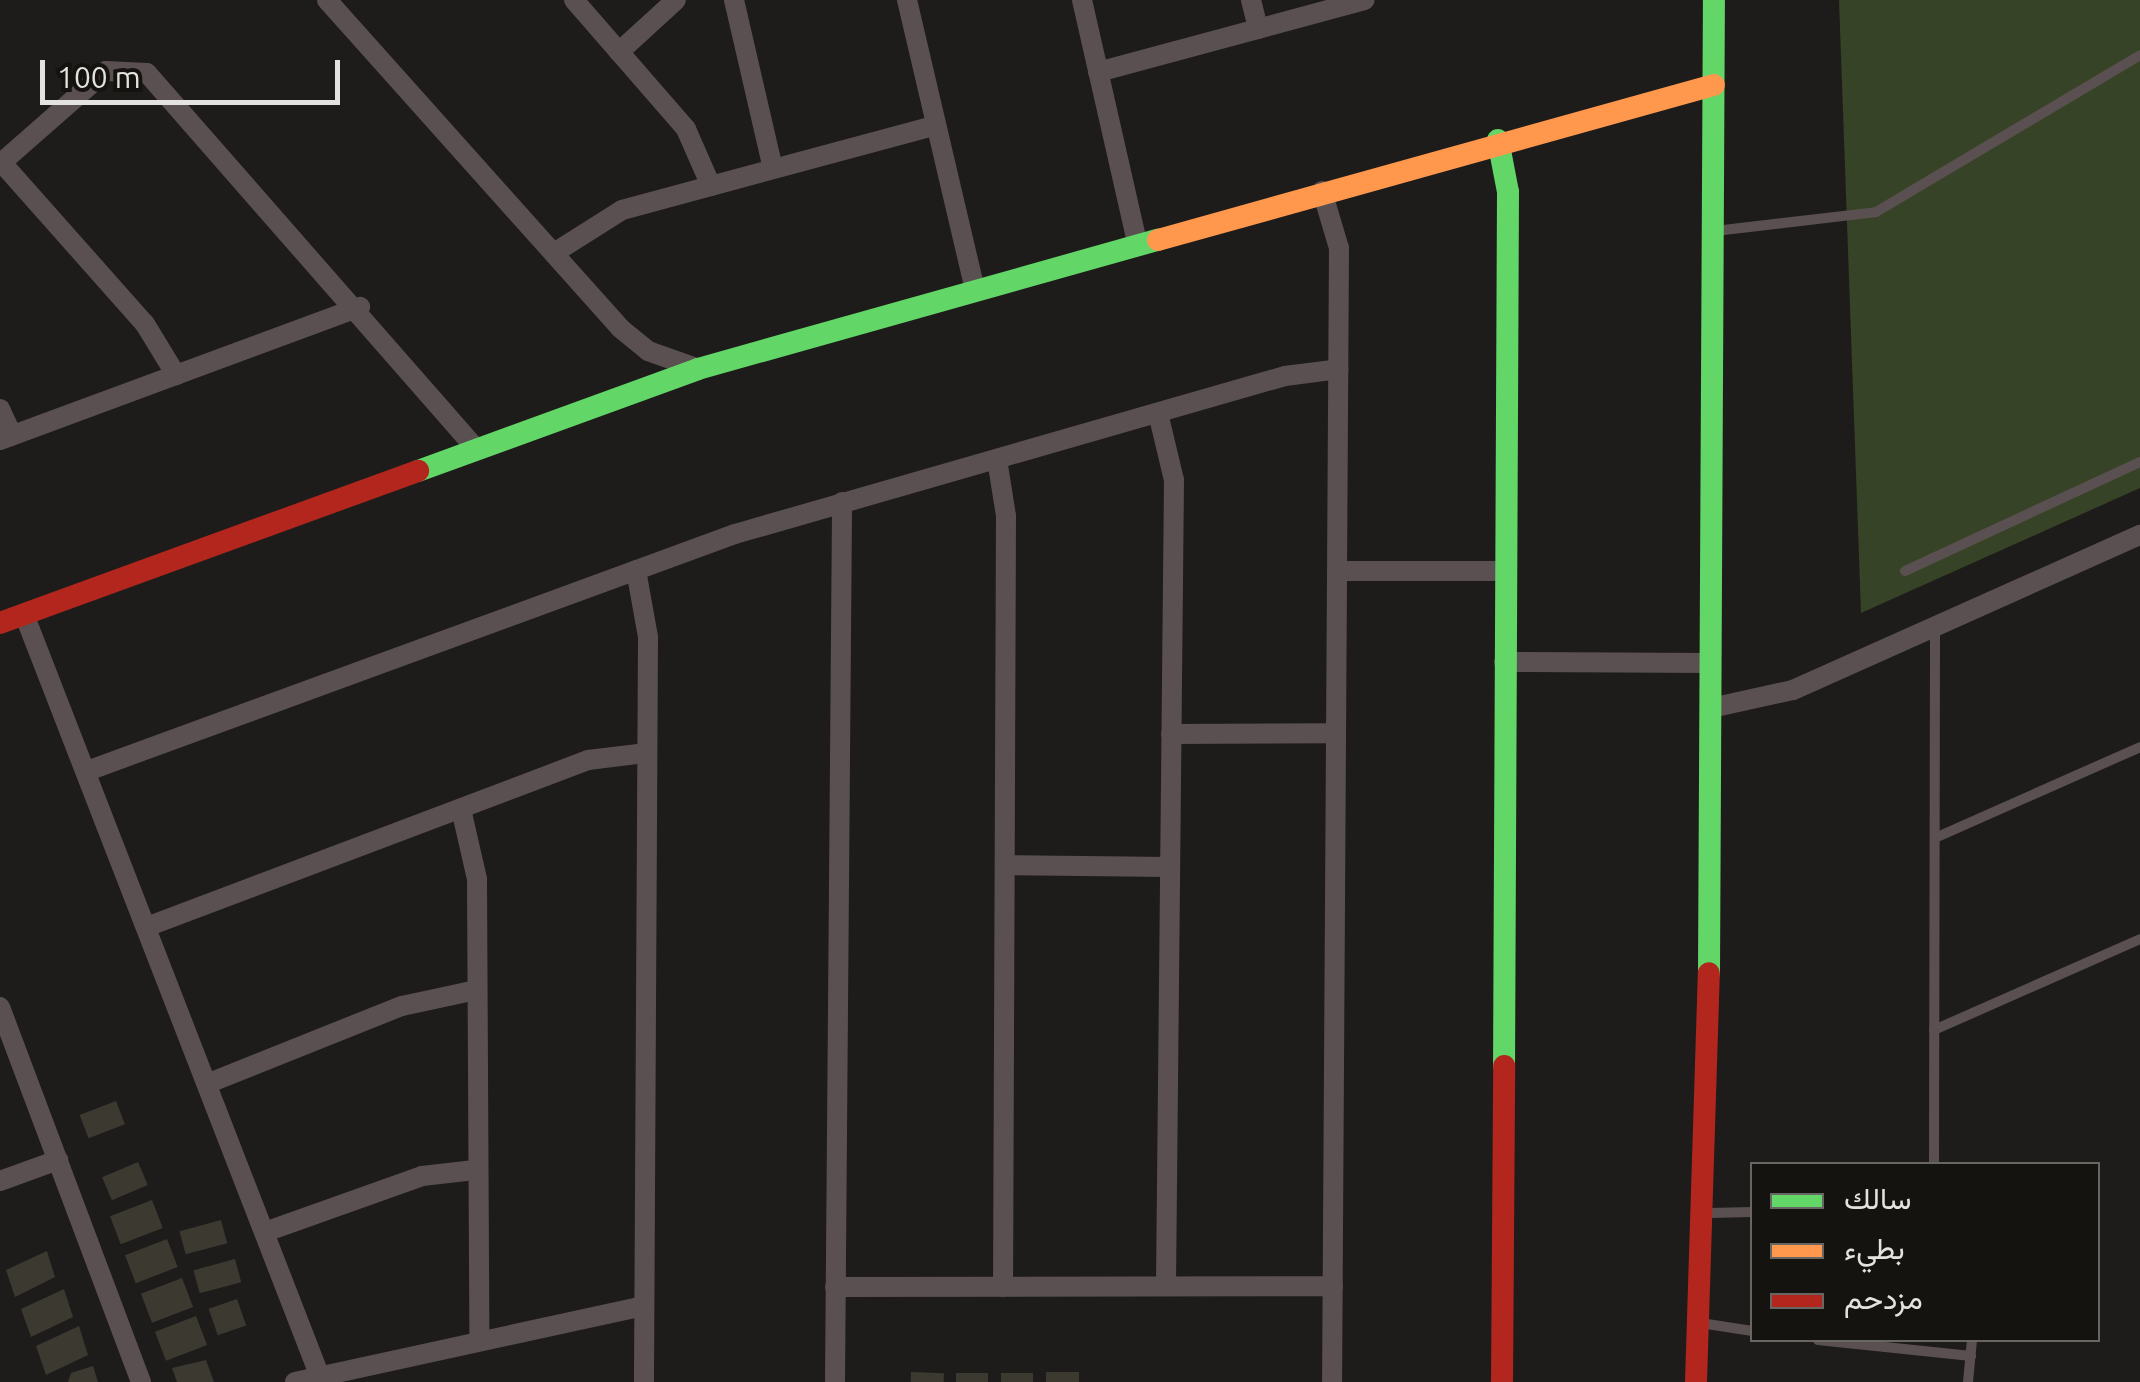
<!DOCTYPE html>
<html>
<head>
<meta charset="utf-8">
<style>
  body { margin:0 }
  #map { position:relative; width:2140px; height:1382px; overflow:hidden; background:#1d1c1a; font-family:Ubuntu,Vazirmatn,sans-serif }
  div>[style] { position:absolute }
  .green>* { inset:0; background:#374326 }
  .building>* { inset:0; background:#3c3930; transform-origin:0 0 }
  .lane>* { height:10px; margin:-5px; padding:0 5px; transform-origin:5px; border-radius:5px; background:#5b5051 }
  .street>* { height:20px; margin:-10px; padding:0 10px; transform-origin:10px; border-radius:10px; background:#5b5051 }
  .fast>* { height:22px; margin:-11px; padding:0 11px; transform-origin:11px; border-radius:11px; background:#63d668 }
  .slow>* { height:22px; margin:-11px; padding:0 11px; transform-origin:11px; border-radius:11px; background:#ff974d }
  .jam>* { height:22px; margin:-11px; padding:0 11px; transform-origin:11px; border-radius:11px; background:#b3261e }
  span { translate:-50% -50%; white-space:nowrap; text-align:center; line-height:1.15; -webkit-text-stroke:8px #151310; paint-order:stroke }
  .legend { position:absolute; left:1750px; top:1162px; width:350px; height:180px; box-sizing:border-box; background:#151310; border:2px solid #676663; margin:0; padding:12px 18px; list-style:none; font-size:30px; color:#e3e2e0 }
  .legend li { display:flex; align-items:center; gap:20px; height:50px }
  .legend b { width:50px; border:2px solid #676663 }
  .scale { position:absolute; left:40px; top:60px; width:300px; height:45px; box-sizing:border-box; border:5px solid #e3e2e0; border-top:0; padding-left:12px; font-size:30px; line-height:35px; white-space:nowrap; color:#e3e2e0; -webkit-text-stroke:8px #151310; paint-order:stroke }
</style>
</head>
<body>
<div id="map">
  <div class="green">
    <i style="clip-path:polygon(1839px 0,2140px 0,2140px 488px,1861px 613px)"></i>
  </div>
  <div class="building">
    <i style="left:116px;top:1101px;width:25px;height:39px;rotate:69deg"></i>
    <i style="left:138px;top:1162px;width:25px;height:39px;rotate:67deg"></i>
    <i style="left:152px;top:1200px;width:30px;height:45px;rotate:69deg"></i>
    <i style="left:221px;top:1220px;width:24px;height:43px;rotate:75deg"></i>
    <i style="left:167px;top:1239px;width:30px;height:45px;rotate:69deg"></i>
    <i style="clip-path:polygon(47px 1251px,55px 1277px,15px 1297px,6px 1270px)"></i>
    <i style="left:235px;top:1259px;width:24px;height:43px;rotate:75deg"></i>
    <i style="left:182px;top:1278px;width:31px;height:44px;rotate:69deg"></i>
    <i style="clip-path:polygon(64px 1289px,73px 1317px,31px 1337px,21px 1309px)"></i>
    <i style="left:237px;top:1299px;width:28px;height:30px;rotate:71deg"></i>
    <i style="left:196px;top:1316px;width:31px;height:44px;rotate:69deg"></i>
    <i style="clip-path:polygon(79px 1326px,88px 1355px,46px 1375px,36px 1346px)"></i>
    <i style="clip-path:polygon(206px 1360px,214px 1382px,177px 1382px,172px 1368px)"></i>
    <i style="clip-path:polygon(93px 1366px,98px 1382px,68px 1382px,71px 1373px)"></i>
    <i style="left:911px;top:1372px;width:33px;height:10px;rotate:2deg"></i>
    <i style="left:1046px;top:1372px;width:33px;height:10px"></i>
    <i style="left:956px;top:1373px;width:32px;height:9px"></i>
    <i style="left:1001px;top:1373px;width:32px;height:9px"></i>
  </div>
  <div class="lane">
    <i style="left:1715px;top:231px;width:162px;rotate:-6.7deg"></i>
    <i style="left:1876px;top:212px;width:307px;rotate:-30.7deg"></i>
    <i style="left:1905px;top:571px;width:259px;rotate:-24.9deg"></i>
    <i style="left:1935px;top:838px;width:224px;rotate:-23.9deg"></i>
    <i style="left:1934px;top:1030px;width:225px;rotate:-23.8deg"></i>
    <i style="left:1934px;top:1164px;width:538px;rotate:-89.89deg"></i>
    <i style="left:1709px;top:1213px;width:43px;rotate:-1.3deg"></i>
    <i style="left:1707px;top:1324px;width:46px;rotate:8.8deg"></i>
    <i style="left:1818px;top:1340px;width:154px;rotate:6deg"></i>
    <i style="left:1968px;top:1382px;width:42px;rotate:-84.6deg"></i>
  </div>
  <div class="street">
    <i style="left:327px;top:0;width:440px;rotate:48.2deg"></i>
    <i style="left:620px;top:328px;width:36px;rotate:39deg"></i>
    <i style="left:648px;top:351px;width:51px;rotate:19.5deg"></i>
    <i style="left:574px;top:0;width:171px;rotate:49deg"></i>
    <i style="left:686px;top:129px;width:62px;rotate:66.3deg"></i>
    <i style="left:734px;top:0;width:173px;rotate:77deg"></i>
    <i style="left:907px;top:0;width:297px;rotate:76.8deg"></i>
    <i style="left:1082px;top:0;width:249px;rotate:77.2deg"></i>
    <i style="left:1251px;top:0;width:30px;rotate:76deg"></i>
    <i style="left:619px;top:52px;width:77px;rotate:-42.4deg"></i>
    <i style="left:1098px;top:72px;width:276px;rotate:-15.1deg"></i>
    <i style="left:2px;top:163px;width:215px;rotate:48.4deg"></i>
    <i style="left:145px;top:324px;width:60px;rotate:58.7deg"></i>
    <i style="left:0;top:164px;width:141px;rotate:-41.3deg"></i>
    <i style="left:106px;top:71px;width:41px;rotate:2.8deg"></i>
    <i style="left:147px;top:73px;width:500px;rotate:48.8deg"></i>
    <i style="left:1322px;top:191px;width:59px;rotate:73.4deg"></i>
    <i style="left:1339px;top:248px;width:1134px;rotate:90.35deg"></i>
    <i style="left:554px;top:253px;width:80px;rotate:-32.3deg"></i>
    <i style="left:622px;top:210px;width:325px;rotate:-15.1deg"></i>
    <i style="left:0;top:409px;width:29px;rotate:65deg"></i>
    <i style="left:1158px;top:413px;width:69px;rotate:76.6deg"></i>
    <i style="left:1174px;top:480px;width:806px;rotate:90.57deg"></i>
    <i style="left:0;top:440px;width:384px;rotate:-20.3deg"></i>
    <i style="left:997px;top:459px;width:58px;rotate:81deg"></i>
    <i style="left:1006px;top:516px;width:771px;rotate:90.22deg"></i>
    <i style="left:636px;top:570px;width:68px;rotate:79.8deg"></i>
    <i style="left:648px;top:637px;width:745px;rotate:90.31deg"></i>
    <i style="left:1338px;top:571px;width:167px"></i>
    <i style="left:24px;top:614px;width:815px;rotate:68.79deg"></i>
    <i style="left:1504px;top:662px;width:207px;rotate:0.3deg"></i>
    <i style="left:1711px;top:708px;width:84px;rotate:-12.4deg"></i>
    <i style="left:1793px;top:690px;width:380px;rotate:-24.1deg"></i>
    <i style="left:1171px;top:734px;width:165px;rotate:-0.3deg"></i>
    <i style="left:90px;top:770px;width:687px;rotate:-20.1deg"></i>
    <i style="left:735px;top:534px;width:572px;rotate:-16.03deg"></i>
    <i style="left:1285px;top:376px;width:54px;rotate:-7.4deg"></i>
    <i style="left:461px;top:809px;width:72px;rotate:77.1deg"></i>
    <i style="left:477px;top:879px;width:457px;rotate:89.7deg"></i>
    <i style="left:1005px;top:865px;width:165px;rotate:0.7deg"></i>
    <i style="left:149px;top:926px;width:469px;rotate:-20.7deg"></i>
    <i style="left:588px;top:760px;width:57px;rotate:-7deg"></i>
    <i style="left:0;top:1007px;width:401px;rotate:69.4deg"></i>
    <i style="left:209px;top:1083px;width:208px;rotate:-21.8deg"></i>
    <i style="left:402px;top:1006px;width:76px;rotate:-12.2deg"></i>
    <i style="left:0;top:1181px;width:62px;rotate:-19.9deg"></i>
    <i style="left:265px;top:1232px;width:167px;rotate:-19.6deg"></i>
    <i style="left:422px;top:1176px;width:53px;rotate:-6.5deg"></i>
    <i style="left:835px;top:1287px;width:498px;rotate:-0.1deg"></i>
    <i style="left:295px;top:1382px;width:357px;rotate:-12.3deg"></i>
    <i style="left:835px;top:1382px;width:880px;rotate:-89.54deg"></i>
  </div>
  <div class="fast">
    <i style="left:1498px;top:140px;width:53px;rotate:79.1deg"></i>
    <i style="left:1508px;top:192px;width:874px;rotate:90.26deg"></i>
    <i style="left:418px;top:471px;width:298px;rotate:-20deg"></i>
    <i style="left:698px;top:369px;width:478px;rotate:-15.7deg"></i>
    <i style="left:1709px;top:973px;width:973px;rotate:-89.71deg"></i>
  </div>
  <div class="slow">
    <i style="left:1158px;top:240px;width:577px;rotate:-15.58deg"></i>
  </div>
  <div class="jam">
    <i style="left:0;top:623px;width:445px;rotate:-20deg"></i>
    <i style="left:1502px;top:1382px;width:316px;rotate:-89.6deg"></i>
    <i style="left:1696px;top:1382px;width:409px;rotate:-88.2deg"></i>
  </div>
  <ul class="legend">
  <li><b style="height:12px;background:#63d668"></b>سالك</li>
  <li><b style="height:12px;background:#ff974d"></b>بطيء</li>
  <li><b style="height:12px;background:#b3261e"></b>مزدحم</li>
  </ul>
  <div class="scale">100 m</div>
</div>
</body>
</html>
